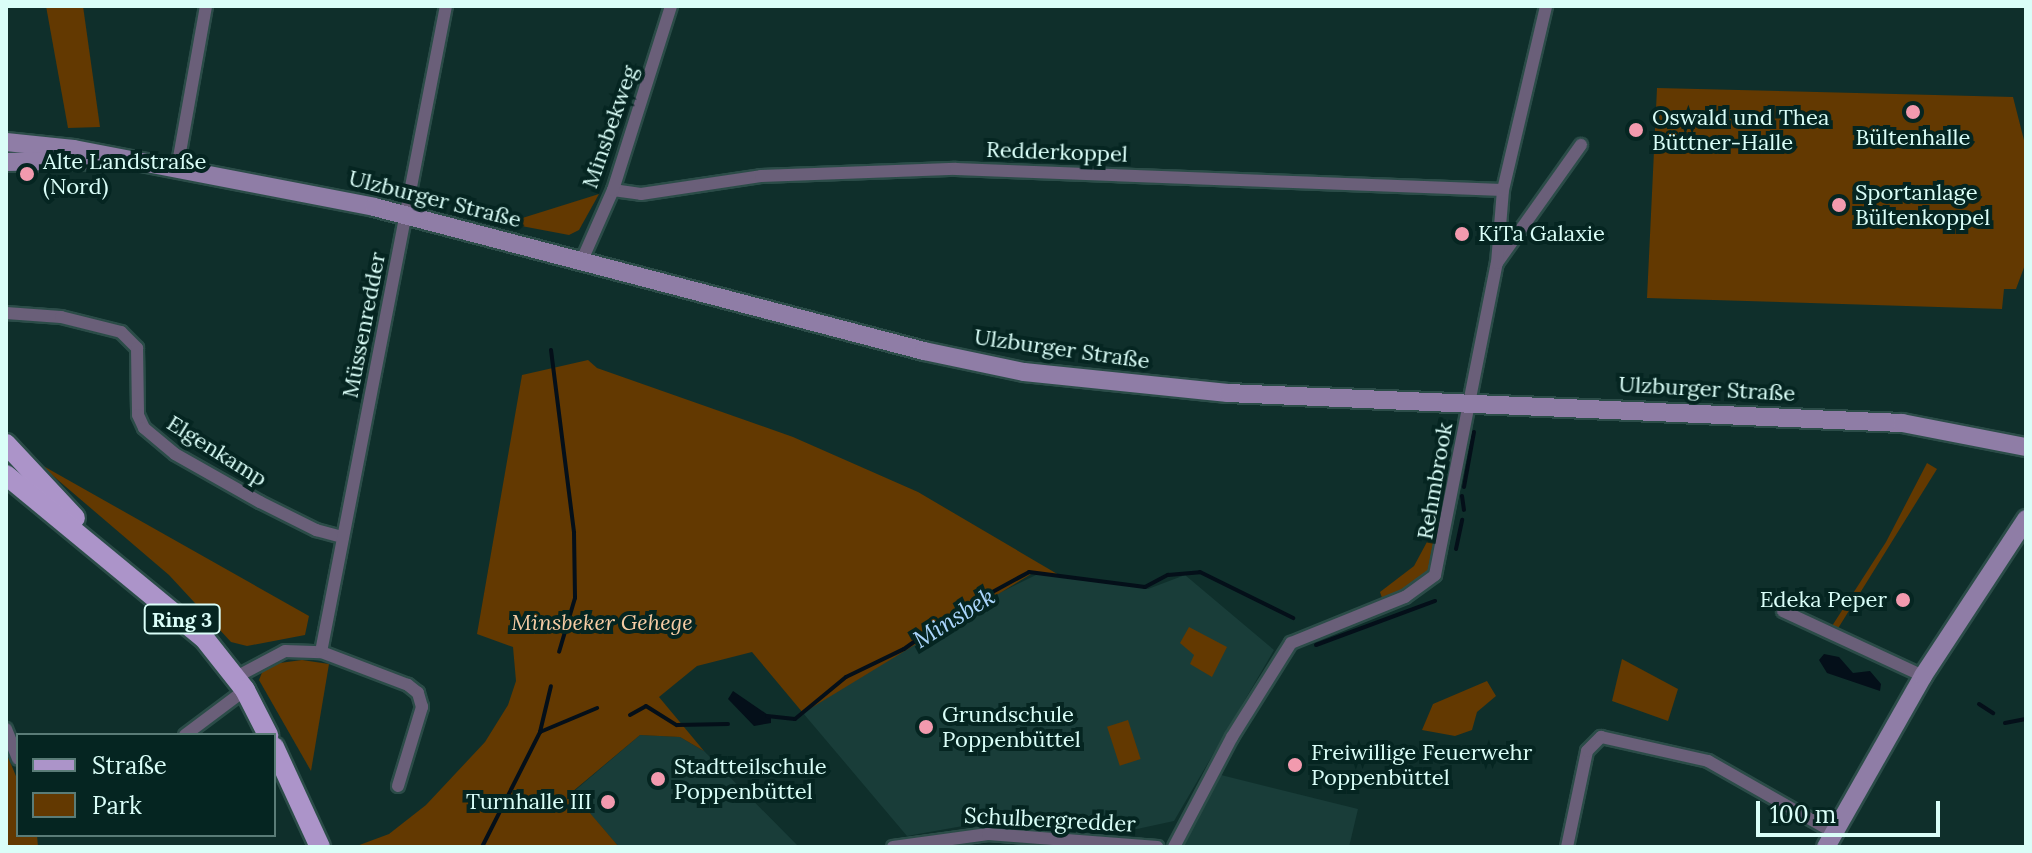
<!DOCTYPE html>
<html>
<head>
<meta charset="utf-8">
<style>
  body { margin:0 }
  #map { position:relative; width:2032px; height:853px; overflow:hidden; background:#0f2f2b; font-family:Lora,serif }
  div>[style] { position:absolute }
  .built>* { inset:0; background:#193d39 }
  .green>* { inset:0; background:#633901; transform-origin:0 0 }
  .water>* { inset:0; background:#040f19 }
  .stream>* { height:4px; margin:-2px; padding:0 2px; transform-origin:2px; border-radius:2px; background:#040f19 }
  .roads { filter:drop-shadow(2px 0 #2b4c48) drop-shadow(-2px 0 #2b4c48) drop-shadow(0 2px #2b4c48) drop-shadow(0 -2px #2b4c48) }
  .street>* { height:12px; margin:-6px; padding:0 6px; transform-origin:6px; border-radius:6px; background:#6a5f79 }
  .secondary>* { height:18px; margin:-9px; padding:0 9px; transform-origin:9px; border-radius:9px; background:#8f7da6 }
  .primary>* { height:20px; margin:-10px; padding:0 10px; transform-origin:10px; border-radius:10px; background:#ac94c9 }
  .dots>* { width:22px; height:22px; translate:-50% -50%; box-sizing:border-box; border:4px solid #052521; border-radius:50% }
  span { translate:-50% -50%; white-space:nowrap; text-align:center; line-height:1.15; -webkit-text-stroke:8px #052521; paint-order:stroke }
  .shield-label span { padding:2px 6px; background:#052521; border:2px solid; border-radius:6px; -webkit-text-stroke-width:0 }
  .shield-label { font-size:20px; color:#dafef8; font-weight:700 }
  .poi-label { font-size:22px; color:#dafef8 }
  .left { translate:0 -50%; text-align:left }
  .right { translate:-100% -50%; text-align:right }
  .street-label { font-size:22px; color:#dafef8 }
  .park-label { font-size:22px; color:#f6cca5; font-style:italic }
  .water-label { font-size:24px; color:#abd6fc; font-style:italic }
  .frame { position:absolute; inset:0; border:8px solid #dafef8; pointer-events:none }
  .legend { position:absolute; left:16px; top:733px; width:260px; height:104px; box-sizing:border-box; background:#052521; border:2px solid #5a7c77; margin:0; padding:10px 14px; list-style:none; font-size:24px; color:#dafef8 }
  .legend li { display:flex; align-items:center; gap:16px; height:40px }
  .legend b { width:40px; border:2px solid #5a7c77 }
  .scale { position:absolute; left:1756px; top:801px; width:184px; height:36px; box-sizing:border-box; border:4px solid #dafef8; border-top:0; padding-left:10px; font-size:24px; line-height:28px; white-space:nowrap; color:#dafef8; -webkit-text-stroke:6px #052521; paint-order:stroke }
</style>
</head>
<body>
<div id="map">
  <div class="built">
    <i style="clip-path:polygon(1040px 573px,1148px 589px,1185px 575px,1274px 650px,1174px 821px,1123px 832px,963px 826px,907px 836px,803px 713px,961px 612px)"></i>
    <i style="clip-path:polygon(640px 735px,680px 737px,704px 751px,799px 847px,619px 847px,572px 793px)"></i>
    <i style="clip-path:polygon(1221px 775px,1358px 809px,1349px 847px,1183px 847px)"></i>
  </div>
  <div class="green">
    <i style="clip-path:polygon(46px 6px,83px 6px,100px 127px,68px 128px)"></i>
    <i style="clip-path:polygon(1657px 88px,2013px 97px,2026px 148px,2026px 262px,2016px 289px,2004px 289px,2002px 309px,1647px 298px)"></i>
    <i style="clip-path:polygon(599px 194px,579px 230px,569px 235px,506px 223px)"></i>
    <i style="clip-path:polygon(588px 360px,597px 368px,793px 437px,918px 492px,1059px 575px,1031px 574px,803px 713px,752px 652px,697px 666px,659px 697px,704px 751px,680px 737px,640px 735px,572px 792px,619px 847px,354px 847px,389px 834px,426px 805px,485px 742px,508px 705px,516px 681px,513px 647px,477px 634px,522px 375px)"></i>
    <i style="clip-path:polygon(38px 463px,309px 616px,305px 635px,247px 646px,231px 642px,169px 575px)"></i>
    <i style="clip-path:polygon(1927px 463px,1937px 469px,1837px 630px,1832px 626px,1886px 542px)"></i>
    <i style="clip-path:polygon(1428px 540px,1436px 542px,1430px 573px,1417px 586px,1382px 598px,1380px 592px,1414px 566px)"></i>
    <i style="clip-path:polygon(1189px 627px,1227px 647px,1212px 677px,1190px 664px,1194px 655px,1180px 643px)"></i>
    <i style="clip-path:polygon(1622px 659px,1678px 689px,1668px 721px,1612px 701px)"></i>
    <i style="clip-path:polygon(302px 660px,329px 664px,311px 771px,259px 680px,265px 665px)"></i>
    <i style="clip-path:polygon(1487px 681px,1496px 696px,1477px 712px,1472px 730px,1455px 736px,1422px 730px,1433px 704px)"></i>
    <i style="left:1128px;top:720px;width:41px;height:22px;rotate:72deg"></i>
    <i style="clip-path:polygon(6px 752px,18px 781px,18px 835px,37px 835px,38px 847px,6px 847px)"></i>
  </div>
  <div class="water">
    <i style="clip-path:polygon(1824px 654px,1839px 657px,1853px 673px,1870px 671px,1881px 684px,1880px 691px,1827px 673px,1819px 660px)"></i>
    <i style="clip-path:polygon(733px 691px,771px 717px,771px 723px,754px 726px,728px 699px)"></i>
  </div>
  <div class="stream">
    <i style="left:551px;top:350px;width:184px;rotate:82.8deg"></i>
    <i style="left:574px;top:533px;width:65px;rotate:89.1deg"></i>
    <i style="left:575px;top:598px;width:56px;rotate:106.5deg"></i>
    <i style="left:1464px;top:487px;width:56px;rotate:-79.7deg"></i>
    <i style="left:1462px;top:496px;width:14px;rotate:82deg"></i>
    <i style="left:1456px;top:549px;width:30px;rotate:-78deg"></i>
    <i style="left:1316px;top:645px;width:127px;rotate:-20.3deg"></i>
    <i style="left:1979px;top:704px;width:17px;rotate:33deg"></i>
    <i style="left:630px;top:715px;width:18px;rotate:-29deg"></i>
    <i style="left:646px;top:706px;width:36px;rotate:32deg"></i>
    <i style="left:677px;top:725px;width:51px;rotate:-1.1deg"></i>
    <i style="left:767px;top:716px;width:28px;rotate:6deg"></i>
    <i style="left:795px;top:719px;width:66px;rotate:-39.5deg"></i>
    <i style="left:846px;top:677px;width:64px;rotate:-25.8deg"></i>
    <i style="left:904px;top:649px;width:64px;rotate:-35.4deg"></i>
    <i style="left:956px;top:612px;width:83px;rotate:-28.7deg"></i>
    <i style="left:1029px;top:572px;width:117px;rotate:7.4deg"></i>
    <i style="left:1145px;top:587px;width:26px;rotate:-28deg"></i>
    <i style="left:1168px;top:575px;width:32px;rotate:-5deg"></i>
    <i style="left:1200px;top:572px;width:104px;rotate:26.3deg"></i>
    <i style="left:2005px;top:723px;width:21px;rotate:-11deg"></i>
    <i style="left:540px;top:732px;width:47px;rotate:-76.6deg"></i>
    <i style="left:482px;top:847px;width:129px;rotate:-63.2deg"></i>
    <i style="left:540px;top:732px;width:62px;rotate:-22.8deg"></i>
  </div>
  <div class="roads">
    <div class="street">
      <i style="left:177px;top:169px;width:166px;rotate:-79.9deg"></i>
      <i style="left:613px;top:190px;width:28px;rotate:8deg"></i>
      <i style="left:641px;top:194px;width:121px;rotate:-8.5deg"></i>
      <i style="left:761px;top:176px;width:195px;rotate:-2.1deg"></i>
      <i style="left:956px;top:169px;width:547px;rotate:2.2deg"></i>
      <i style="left:583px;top:258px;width:74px;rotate:-66.2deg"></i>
      <i style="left:613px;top:190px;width:193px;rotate:-72.5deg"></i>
      <i style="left:1497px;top:263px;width:145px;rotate:-54.6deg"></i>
      <i style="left:6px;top:313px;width:55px;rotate:4.2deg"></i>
      <i style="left:61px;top:317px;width:62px;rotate:14deg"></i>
      <i style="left:121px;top:332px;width:23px;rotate:45deg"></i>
      <i style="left:137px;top:348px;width:67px;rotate:89.1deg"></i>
      <i style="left:138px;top:415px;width:14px;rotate:65deg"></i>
      <i style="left:144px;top:428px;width:40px;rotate:40deg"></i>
      <i style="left:175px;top:454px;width:98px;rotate:29.5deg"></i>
      <i style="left:260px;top:502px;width:63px;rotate:26.6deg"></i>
      <i style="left:316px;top:530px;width:28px;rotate:15deg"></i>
      <i style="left:1783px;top:611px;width:154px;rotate:24.9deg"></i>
      <i style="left:236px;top:677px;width:55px;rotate:-28deg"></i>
      <i style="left:285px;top:651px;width:36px;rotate:2deg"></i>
      <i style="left:6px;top:729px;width:32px;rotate:68deg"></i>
      <i style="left:185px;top:735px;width:75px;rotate:-36.9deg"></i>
      <i style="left:398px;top:786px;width:83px;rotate:-73.1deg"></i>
      <i style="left:422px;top:707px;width:15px;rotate:-106deg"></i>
      <i style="left:418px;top:693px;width:13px;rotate:-141deg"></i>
      <i style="left:408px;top:685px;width:93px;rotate:-159.2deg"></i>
      <i style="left:321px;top:652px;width:658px;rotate:-79.05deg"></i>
      <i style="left:893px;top:847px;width:96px;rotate:-7.8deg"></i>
      <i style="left:988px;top:834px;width:170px;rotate:4.4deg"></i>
      <i style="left:1174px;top:847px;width:124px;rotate:-62.2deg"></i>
      <i style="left:1232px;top:737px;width:111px;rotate:-57.9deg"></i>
      <i style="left:1291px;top:643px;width:123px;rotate:-22deg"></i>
      <i style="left:1405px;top:597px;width:37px;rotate:-36deg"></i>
      <i style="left:1435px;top:575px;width:318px;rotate:-78.8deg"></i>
      <i style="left:1497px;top:263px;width:73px;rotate:-85.3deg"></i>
      <i style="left:1503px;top:190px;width:189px;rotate:-76.8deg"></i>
      <i style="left:1567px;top:847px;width:98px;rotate:-78.2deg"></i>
      <i style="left:1587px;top:751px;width:20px;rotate:-45deg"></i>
      <i style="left:1601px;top:737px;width:110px;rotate:12.6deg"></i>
      <i style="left:1708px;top:761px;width:144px;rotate:29.6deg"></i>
    </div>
    <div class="secondary">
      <i style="left:6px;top:142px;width:68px;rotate:5.9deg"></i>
      <i style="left:74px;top:149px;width:306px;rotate:10.9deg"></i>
      <i style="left:374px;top:207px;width:569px;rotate:14.67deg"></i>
      <i style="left:924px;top:351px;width:102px;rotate:11.9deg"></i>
      <i style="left:1024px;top:372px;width:205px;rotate:5.9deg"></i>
      <i style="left:1228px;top:393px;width:675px;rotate:2.55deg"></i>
      <i style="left:1902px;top:423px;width:126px;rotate:11deg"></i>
      <i style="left:6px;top:162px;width:92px;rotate:-1.2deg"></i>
      <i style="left:1826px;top:847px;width:197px;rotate:-60.4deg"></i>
      <i style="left:1923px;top:676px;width:188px;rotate:-56.7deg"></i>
    </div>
    <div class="primary">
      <i style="left:6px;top:444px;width:101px;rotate:47deg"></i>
      <i style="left:6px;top:475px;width:256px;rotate:39.5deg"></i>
      <i style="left:204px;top:638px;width:66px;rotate:51.7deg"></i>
      <i style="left:245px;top:690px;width:51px;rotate:62.9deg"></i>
      <i style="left:274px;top:747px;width:110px;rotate:65.3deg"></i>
    </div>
  </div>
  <div class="dots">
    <i style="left:1913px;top:112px;background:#f29aae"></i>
    <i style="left:1636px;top:130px;background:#f29aae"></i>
    <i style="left:27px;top:174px;background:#f29aae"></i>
    <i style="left:1839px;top:205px;background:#f29aae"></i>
    <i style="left:1462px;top:234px;background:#f29aae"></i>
    <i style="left:1903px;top:600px;background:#f29aae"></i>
    <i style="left:926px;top:727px;background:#f29aae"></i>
    <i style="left:1295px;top:765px;background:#f29aae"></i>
    <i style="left:658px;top:779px;background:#f29aae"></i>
    <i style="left:608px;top:802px;background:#f29aae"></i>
  </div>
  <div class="shield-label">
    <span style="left:182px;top:619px">Ring 3</span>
  </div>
  <div class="poi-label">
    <span class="left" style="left:1652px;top:130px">Oswald und Thea<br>Büttner-Halle</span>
    <span style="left:1913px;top:138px">Bültenhalle</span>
    <span class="left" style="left:43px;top:174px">Alte Landstraße<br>(Nord)</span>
    <span class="left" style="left:1855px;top:205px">Sportanlage<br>Bültenkoppel</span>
    <span class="left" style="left:1478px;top:234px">KiTa Galaxie</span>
    <span class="right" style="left:1887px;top:600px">Edeka Peper</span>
    <span class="left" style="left:942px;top:727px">Grundschule<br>Poppenbüttel</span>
    <span class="left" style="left:1311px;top:765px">Freiwillige Feuerwehr<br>Poppenbüttel</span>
    <span class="left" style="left:674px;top:779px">Stadtteilschule<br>Poppenbüttel</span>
    <span class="right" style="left:592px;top:802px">Turnhalle III</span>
  </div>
  <div class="street-label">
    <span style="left:610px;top:127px;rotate:-71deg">Minsbekweg</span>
    <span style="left:1057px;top:152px;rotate:2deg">Redderkoppel</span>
    <span style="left:435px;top:199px;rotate:14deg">Ulzburger Straße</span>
    <span style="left:364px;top:325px;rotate:-79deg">Müssenredder</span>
    <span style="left:1062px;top:349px;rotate:8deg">Ulzburger Straße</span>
    <span style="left:1707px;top:389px;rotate:3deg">Ulzburger Straße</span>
    <span style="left:217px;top:451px;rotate:32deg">Elgenkamp</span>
    <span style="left:1435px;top:481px;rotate:-80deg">Rehmbrook</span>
    <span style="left:1050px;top:820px;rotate:3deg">Schulbergredder</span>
  </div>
  <div class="park-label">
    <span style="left:602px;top:623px">Minsbeker Gehege</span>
  </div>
  <div class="water-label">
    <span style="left:954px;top:618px;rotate:-32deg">Minsbek</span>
  </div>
  <div class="frame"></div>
  <ul class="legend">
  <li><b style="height:10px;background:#ac94c9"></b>Straße</li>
  <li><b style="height:22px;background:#633901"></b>Park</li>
  </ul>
  <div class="scale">100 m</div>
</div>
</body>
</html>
